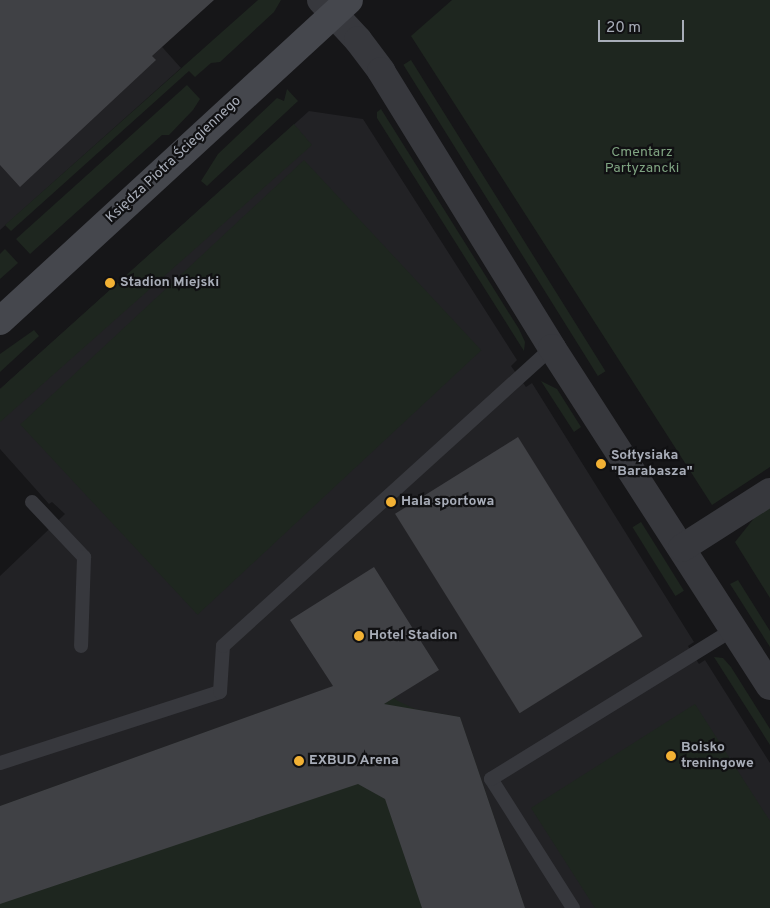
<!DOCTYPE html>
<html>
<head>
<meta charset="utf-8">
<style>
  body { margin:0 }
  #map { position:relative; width:770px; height:908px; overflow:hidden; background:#161618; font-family:Overpass,sans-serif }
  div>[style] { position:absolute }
  .built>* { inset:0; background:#222225 }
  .green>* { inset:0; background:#1e261f; transform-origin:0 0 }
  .building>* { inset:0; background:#404145; transform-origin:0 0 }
  .lane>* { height:14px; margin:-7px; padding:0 7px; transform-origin:7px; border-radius:7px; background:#37383d }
  .street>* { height:28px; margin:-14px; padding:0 14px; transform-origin:14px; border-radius:14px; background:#37383d }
  .secondary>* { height:28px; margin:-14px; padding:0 14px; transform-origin:14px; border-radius:14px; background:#45474d }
  .dots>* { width:14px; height:14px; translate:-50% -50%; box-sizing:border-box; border:2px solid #111113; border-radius:50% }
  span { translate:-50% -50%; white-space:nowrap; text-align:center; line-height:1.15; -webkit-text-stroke:4.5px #111113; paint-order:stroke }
  .park-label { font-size:14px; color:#7fa381 }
  .street-label { font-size:14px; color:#a8adb8 }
  .poi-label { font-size:14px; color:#a8adb8; font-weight:700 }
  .left { translate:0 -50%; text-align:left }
  .scale { position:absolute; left:598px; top:20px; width:86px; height:22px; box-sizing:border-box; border:2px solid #a8adb8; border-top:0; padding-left:6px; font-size:15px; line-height:18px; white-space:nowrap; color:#a8adb8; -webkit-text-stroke:4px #111113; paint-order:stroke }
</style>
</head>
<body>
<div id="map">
  <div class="built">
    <i style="clip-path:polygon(0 0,120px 0,181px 68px,0 230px)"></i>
    <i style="clip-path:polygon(309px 111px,363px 119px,517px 360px,511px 366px,526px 387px,532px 383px,694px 642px,688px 646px,699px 664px,705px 660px,770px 763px,770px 908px,0 908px,0 576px,65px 514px,52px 502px,49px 504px,0 449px,0 389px)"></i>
  </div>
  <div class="green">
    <i style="clip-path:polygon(258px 0,281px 0,274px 12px,220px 62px,211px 63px,195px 77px,189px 71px,11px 231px,5px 225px)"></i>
    <i style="clip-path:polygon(452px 0,770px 0,770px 467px,712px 505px,411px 36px)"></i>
    <i style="left:411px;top:60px;width:367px;height:9px;rotate:58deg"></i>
    <i style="clip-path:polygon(187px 85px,200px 99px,193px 110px,169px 135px,162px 135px,30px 254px,16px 239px)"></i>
    <i style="clip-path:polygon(287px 89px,298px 101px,207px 186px,201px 181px,218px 154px,277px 98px,284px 101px)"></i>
    <i style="clip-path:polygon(381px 109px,519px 329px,525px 342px,524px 351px,377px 118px,377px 112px)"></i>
    <i style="clip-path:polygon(294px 124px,312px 145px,0 422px,0 389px)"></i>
    <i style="left:304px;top:160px;width:260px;height:388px;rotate:47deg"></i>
    <i style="clip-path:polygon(5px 249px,18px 263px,0 279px,0 254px)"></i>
    <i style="clip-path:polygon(34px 330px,39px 336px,0 372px,0 354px)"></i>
    <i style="clip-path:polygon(541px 381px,557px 389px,581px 427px,574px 432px)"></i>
    <i style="clip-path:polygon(770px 507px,770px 598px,735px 542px,755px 517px)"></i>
    <i style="left:641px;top:522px;width:81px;height:10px;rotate:58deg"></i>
    <i style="clip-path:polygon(738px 580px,770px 631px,770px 647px,730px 584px)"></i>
    <i style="clip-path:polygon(714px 657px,723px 658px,731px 667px,770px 729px,770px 745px)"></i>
    <i style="clip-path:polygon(365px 675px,398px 701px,415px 709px,460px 717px,525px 908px,0 908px,0 806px)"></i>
    <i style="clip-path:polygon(695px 704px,770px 821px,770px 908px,595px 908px,531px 808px)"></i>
  </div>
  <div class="building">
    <i style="clip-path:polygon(0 0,214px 0,152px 56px,156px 60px,20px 187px,0 165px)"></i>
    <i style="left:518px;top:437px;width:235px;height:145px;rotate:58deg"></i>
    <i style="clip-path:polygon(374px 567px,439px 670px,384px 704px,460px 717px,525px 908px,422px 908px,385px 799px,358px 784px,0 904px,0 806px,333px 686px,290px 620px)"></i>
  </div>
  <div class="lane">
    <i style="left:32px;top:502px;width:76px;rotate:46.6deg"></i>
    <i style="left:84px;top:557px;width:89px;rotate:91.9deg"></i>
    <i style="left:0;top:763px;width:231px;rotate:-17.9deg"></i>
    <i style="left:220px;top:692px;width:46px;rotate:-86.3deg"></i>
    <i style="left:223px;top:646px;width:444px;rotate:-42.2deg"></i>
    <i style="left:573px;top:908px;width:153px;rotate:-122.4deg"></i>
    <i style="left:491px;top:779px;width:286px;rotate:-31.7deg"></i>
  </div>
  <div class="street">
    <i style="left:321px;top:0;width:54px;rotate:47.2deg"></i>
    <i style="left:358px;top:40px;width:39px;rotate:53deg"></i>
    <i style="left:381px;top:71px;width:326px;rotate:58.3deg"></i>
    <i style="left:552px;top:348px;width:402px;rotate:57.2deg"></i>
    <i style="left:682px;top:548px;width:104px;rotate:-32.5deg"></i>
  </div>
  <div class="secondary">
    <i style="left:0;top:321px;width:474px;rotate:-42.6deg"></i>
  </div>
  <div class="dots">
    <i style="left:110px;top:283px;background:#f2b134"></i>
    <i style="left:601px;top:464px;background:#f2b134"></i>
    <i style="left:391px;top:502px;background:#f2b134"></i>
    <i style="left:359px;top:636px;background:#f2b134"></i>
    <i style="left:671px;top:756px;background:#f2b134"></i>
    <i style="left:299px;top:761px;background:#f2b134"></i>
  </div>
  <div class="park-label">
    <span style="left:642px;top:161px">Cmentarz<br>Partyzancki</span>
  </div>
  <div class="street-label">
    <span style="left:174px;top:160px;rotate:-43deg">Księdza Piotra Ściegiennego</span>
  </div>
  <div class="poi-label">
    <span class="left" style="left:120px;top:283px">Stadion Miejski</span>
    <span class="left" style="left:611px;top:464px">Sołtysiaka<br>"Barabasza"</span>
    <span class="left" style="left:401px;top:502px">Hala sportowa</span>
    <span class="left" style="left:369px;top:636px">Hotel Stadion</span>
    <span class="left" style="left:681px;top:756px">Boisko<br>treningowe</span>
    <span class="left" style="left:309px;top:761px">EXBUD Arena</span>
  </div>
  <div class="scale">20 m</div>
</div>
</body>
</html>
